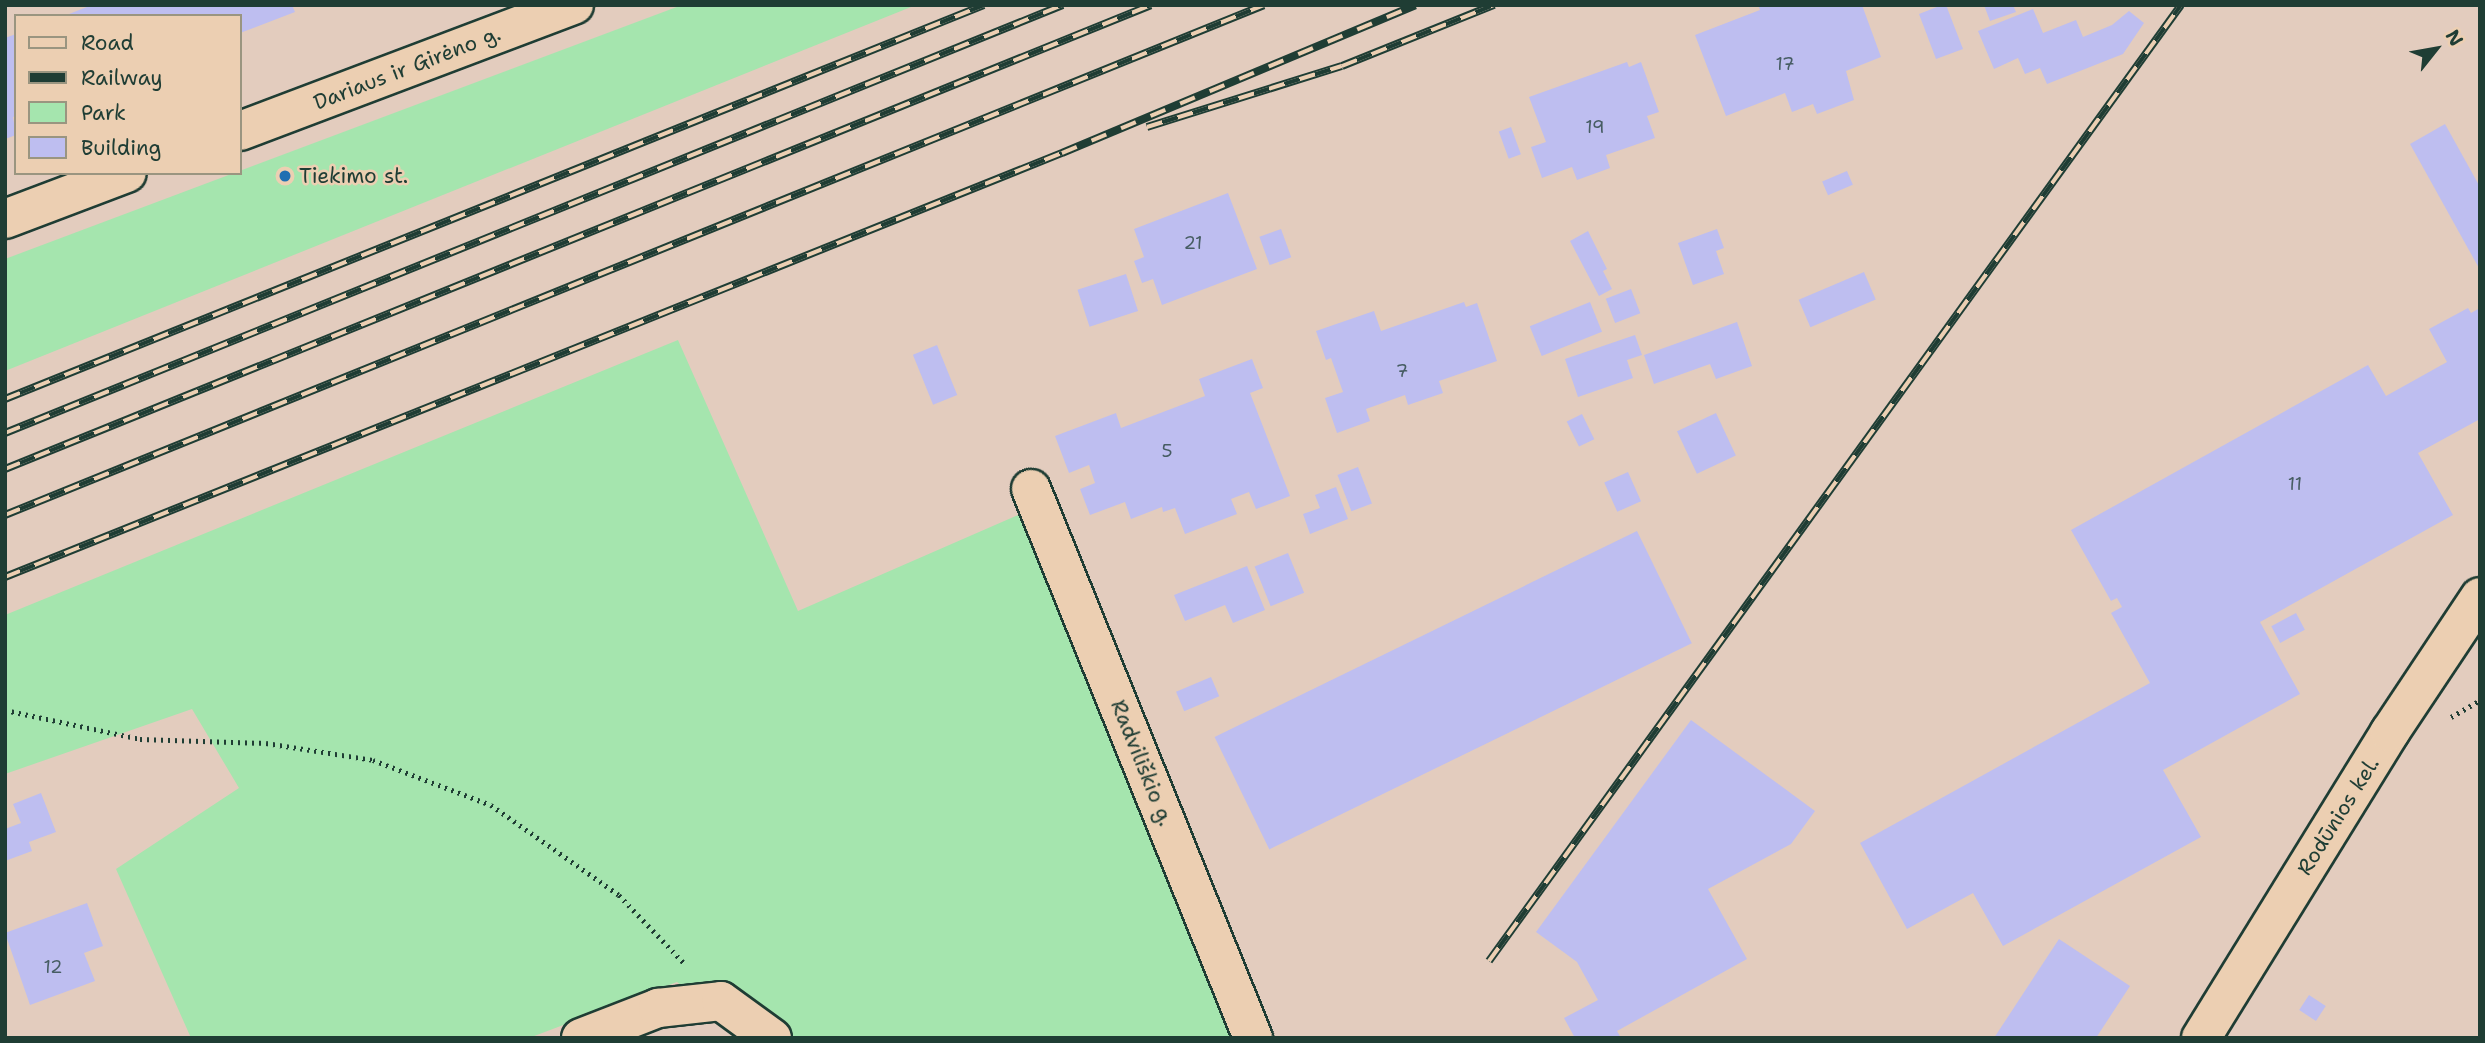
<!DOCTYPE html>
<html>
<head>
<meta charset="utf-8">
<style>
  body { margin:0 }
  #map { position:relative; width:2485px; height:1043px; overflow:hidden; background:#e3ccbe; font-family:"Shantell Sans",sans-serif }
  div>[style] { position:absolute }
  .green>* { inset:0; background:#a5e5ae }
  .building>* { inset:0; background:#bebef0; transform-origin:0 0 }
  .path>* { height:4.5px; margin-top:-2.25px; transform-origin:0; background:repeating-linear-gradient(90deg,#1f3d34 0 2px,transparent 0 7px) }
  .roads { filter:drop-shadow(2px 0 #1f3d34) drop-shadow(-2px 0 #1f3d34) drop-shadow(0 2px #1f3d34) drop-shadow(0 -2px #1f3d34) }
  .street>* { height:38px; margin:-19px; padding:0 19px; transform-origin:19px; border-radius:19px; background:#eccfb2 }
  .secondary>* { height:38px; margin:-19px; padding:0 19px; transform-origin:19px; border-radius:19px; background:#eccfb2 }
  .rail>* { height:8px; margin-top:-4px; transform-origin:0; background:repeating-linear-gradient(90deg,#eccfb2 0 16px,#1f3d34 0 32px); box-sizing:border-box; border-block:2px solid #1f3d34 }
  .dots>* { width:19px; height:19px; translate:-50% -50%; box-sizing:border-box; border:4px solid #eccfb2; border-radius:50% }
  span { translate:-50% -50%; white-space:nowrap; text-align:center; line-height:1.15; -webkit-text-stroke:5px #eccfb2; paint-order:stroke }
  .number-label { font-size:18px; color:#475d63 }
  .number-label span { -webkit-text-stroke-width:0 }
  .street-label { font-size:21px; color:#1f3d34 }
  .poi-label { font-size:21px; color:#1f3d34 }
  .left { translate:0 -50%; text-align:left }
  .frame { position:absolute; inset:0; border:7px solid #1f3d34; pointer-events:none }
  .legend { position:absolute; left:14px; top:14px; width:228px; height:161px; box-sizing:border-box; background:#eccfb2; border:2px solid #9a9580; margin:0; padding:9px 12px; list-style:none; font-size:21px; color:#1f3d34 }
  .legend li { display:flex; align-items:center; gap:14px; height:35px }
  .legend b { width:35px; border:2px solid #9a9580 }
  .north { position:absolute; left:2401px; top:14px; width:70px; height:70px; -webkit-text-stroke:5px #eccfb2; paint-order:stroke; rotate:59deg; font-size:19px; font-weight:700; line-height:28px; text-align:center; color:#1f3d34 }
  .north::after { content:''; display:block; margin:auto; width:24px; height:32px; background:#1f3d34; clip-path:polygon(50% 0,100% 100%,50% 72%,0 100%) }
</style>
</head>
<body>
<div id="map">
  <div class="green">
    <i style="clip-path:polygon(682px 5px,916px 5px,5px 371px,5px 259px)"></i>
    <i style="clip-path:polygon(678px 340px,798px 611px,1025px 512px,1234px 1038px,745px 1038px,677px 982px,529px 1038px,191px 1038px,116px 869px,239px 788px,192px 709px,5px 774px,5px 615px)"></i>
  </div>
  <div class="building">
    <i style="clip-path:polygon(92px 5px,292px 5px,295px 12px,240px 33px,240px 16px,64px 16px)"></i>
    <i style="clip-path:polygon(1758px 5px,1862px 5px,1881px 57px,1846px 71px,1854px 100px,1817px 114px,1813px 104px,1792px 112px,1785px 93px,1726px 116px,1695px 35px,1760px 10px)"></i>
    <i style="clip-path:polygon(1942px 5px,1946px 5px,1963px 49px,1936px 59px,1919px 14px)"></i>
    <i style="clip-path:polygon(1984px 5px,2013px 5px,2016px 12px,1990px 21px)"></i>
    <i style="clip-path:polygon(2033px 9px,2043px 33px,2076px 20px,2083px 37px,2112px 25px,2129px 11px,2144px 23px,2123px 54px,2047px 84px,2040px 68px,2025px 74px,2018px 58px,1994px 69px,1978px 31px)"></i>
    <i style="clip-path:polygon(16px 34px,16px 116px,13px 117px,16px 135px,5px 139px,5px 38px)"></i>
    <i style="clip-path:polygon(1627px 62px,1629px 67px,1641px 62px,1659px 112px,1647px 116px,1655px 138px,1606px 155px,1610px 168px,1577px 180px,1572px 167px,1542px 178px,1531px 147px,1546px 142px,1529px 97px)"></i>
    <i style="clip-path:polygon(2445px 124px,2480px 187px,2480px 270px,2410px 144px)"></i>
    <i style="left:1511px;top:127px;width:29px;height:13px;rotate:70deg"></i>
    <i style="left:1847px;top:171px;width:15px;height:27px;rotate:67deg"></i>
    <i style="clip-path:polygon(1228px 193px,1257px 269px,1162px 305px,1153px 279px,1142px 283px,1134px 261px,1144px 257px,1134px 229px)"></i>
    <i style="left:1281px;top:229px;width:30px;height:23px;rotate:70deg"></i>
    <i style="clip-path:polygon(1717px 229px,1724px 248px,1716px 251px,1724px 274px,1693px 285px,1678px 243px)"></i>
    <i style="clip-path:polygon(1588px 231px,1607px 269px,1603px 271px,1612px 289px,1599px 296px,1570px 241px)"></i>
    <i style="left:1864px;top:272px;width:30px;height:71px;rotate:67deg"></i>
    <i style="left:1126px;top:274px;width:39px;height:51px;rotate:72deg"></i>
    <i style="left:1631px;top:289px;width:26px;height:27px;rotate:69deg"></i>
    <i style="clip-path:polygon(1464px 302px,1466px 307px,1477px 303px,1497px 361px,1439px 381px,1443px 393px,1408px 405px,1405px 395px,1366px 409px,1370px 421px,1337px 433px,1325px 398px,1343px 392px,1331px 358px,1326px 360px,1316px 331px,1374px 311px,1381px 331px)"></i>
    <i style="left:1590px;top:302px;width:32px;height:65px;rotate:68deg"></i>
    <i style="clip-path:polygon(2468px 308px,2471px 313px,2480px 308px,2480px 419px,2418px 453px,2453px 515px,2260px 622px,2300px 694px,2163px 770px,2201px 837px,2003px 946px,1973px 893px,1907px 929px,1860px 843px,2150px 683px,2111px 613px,2122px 607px,2117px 598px,2111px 601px,2071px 530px,2368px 365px,2386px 396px,2447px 362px,2429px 329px)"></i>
    <i style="clip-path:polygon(1737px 322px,1752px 366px,1716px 379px,1710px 364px,1654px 384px,1644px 355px)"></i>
    <i style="clip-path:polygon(1635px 335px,1642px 355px,1627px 360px,1633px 378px,1578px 397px,1565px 359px)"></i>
    <i style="left:937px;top:345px;width:54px;height:26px;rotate:68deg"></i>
    <i style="clip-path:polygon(1252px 359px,1263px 388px,1250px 393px,1290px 496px,1256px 509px,1249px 492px,1231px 499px,1237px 514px,1185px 534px,1175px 508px,1163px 512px,1162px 507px,1131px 519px,1125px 502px,1090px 515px,1080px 489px,1095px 483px,1089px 465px,1069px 473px,1055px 436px,1116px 413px,1121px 428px,1205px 396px,1199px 379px)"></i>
    <i style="left:1716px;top:413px;width:47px;height:43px;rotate:65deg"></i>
    <i style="left:1582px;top:414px;width:28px;height:17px;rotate:64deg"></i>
    <i style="left:1358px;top:467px;width:39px;height:22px;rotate:69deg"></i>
    <i style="left:1628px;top:472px;width:32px;height:26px;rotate:66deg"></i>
    <i style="clip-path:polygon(1336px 487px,1348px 519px,1310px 534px,1303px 514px,1320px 508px,1315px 495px)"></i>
    <i style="left:1637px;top:531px;width:125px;height:470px;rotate:64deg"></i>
    <i style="left:1288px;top:553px;width:43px;height:36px;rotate:68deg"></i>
    <i style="clip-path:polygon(1247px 566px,1265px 610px,1233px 623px,1225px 605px,1185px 621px,1174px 595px)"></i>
    <i style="left:2296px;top:613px;width:19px;height:28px;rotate:62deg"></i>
    <i style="left:1211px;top:677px;width:21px;height:38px;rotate:67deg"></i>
    <i style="clip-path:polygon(1691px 720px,1815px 811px,1791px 844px,1708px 889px,1747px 959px,1617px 1031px,1621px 1038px,1575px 1038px,1564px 1018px,1598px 1000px,1577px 962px,1536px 932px)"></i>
    <i style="clip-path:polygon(41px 793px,56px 832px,29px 842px,32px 851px,5px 861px,5px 829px,21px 823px,13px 804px)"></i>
    <i style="clip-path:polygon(87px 903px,103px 946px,84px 953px,95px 981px,30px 1005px,5px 933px)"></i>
    <i style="clip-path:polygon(2059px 939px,2130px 986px,2096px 1038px,1994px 1038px)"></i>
    <i style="left:2309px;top:995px;width:20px;height:18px;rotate:33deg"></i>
  </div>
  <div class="path">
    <i style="left:5px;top:710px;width:138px;rotate:12.1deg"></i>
    <i style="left:140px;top:739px;width:126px;rotate:1.8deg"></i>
    <i style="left:266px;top:743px;width:108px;rotate:9deg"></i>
    <i style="left:373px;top:760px;width:126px;rotate:20.9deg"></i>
    <i style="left:491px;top:805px;width:156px;rotate:35.1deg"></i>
    <i style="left:619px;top:895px;width:97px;rotate:46.3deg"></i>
    <i style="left:2451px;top:717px;width:34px;rotate:-30deg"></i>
  </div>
  <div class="roads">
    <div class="street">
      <i style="left:1031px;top:489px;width:592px;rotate:67.98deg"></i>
      <i style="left:581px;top:1038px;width:83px;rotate:-21.3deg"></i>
      <i style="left:658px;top:1008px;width:63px;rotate:-6.3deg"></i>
      <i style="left:721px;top:1001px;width:63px;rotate:36deg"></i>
      <i style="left:2201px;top:1038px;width:360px;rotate:-58.3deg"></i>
      <i style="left:2390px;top:732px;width:162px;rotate:-56.3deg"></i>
    </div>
    <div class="secondary">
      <i style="left:240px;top:131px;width:357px;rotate:-20.7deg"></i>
      <i style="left:5px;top:219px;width:130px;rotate:-20.7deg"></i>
    </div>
  </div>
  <div class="rail">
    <i style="left:1147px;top:127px;width:204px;rotate:-17.4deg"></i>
    <i style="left:1342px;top:66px;width:164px;rotate:-21.9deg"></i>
    <i style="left:5px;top:399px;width:1055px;rotate:-21.92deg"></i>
    <i style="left:5px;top:433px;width:1141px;rotate:-22.03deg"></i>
    <i style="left:5px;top:469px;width:1236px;rotate:-22.04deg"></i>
    <i style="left:5px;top:515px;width:1358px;rotate:-22.05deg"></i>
    <i style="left:5px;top:577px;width:1139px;rotate:-21.86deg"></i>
    <i style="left:1062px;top:153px;width:383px;rotate:-22.7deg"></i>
    <i style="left:1489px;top:961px;width:1180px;rotate:-54.1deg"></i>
  </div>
  <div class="dots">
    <i style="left:285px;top:176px;background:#1f6fb2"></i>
  </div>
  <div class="number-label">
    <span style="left:1785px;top:64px">17</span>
    <span style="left:1595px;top:127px">19</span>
    <span style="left:1193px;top:243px">21</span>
    <span style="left:1402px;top:371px">7</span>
    <span style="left:1167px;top:451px">5</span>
    <span style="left:2295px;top:484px">11</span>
    <span style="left:53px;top:967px">12</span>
  </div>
  <div class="street-label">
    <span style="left:407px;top:68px;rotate:-21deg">Dariaus ir Girėno g.</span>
    <span style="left:1142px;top:763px;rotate:68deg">Radviliškio g.</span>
    <span style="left:2338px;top:816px;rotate:-58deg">Rodūnios kel.</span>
  </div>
  <div class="poi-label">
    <span class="left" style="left:299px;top:176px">Tiekimo st.</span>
  </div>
  <div class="frame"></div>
  <ul class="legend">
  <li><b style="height:9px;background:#eccfb2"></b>Road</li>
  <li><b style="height:9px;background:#1f3d34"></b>Railway</li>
  <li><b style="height:19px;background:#a5e5ae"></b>Park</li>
  <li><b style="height:19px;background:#bebef0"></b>Building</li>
  </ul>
  <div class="north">N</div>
</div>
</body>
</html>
